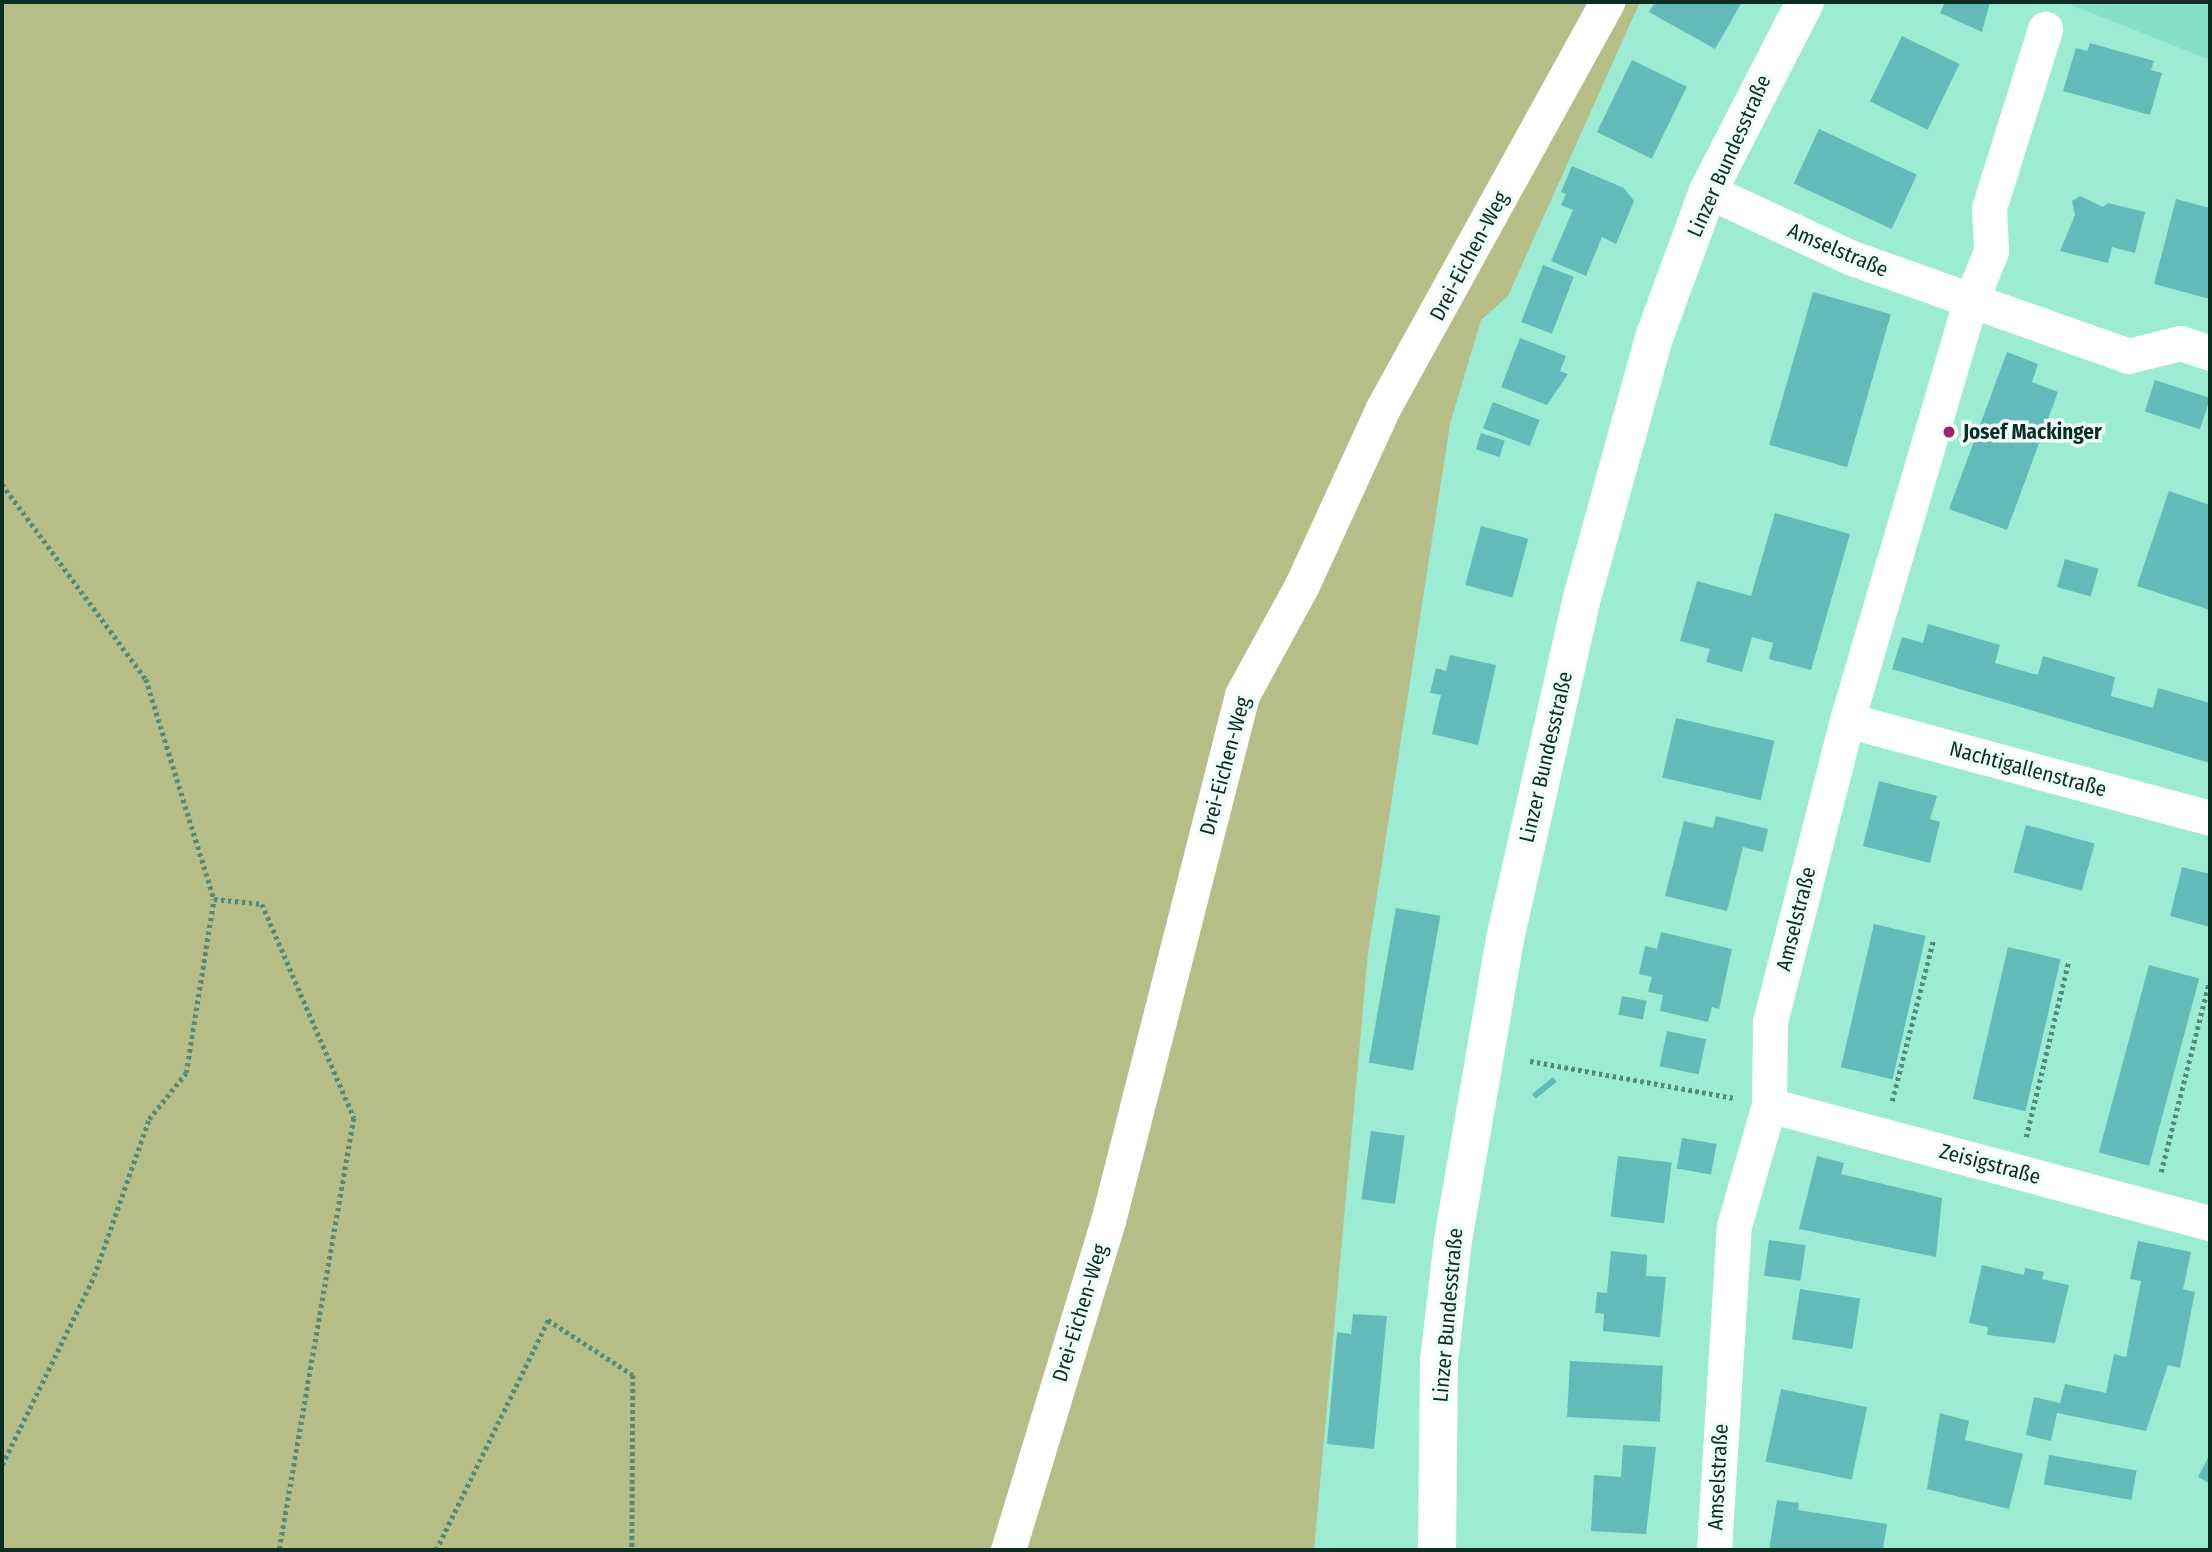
<!DOCTYPE html>
<html>
<head>
<meta charset="utf-8">
<style>
  body { margin:0 }
  #map { position:relative; width:2212px; height:1552px; overflow:hidden; background:#9cecd3; font-family:"Fira Sans Condensed",sans-serif }
  div>[style] { position:absolute }
  .built>* { inset:0; background:#86e0c6 }
  .green>* { inset:0; background:#b7bd87 }
  .building>* { inset:0; background:#62bbb8; transform-origin:0 0 }
  .path>* { height:4.5px; margin-top:-2.25px; transform-origin:0; background:repeating-linear-gradient(90deg,#528b7a 0 3.5px,transparent 0 7px) }
  .minor>* { height:35px; margin:-17.5px; padding:0 17.5px; transform-origin:17.5px; border-radius:17.5px; background:#fff }
  .major>* { height:38px; margin:-19px; padding:0 19px; transform-origin:19px; border-radius:19px; background:#fff }
  .dots>* { width:19px; height:19px; translate:-50% -50%; box-sizing:border-box; border:4px solid #effef9; border-radius:50% }
  span { translate:-50% -50%; white-space:nowrap; text-align:center; line-height:1.15; -webkit-text-stroke:7px #effef9; paint-order:stroke }
  .street-label { font-size:21px; color:#0b2d24 }
  .poi-label { font-size:21px; color:#0b2d24; font-weight:700 }
  .left { translate:0 -50%; text-align:left }
  .frame { position:absolute; inset:0; border:4px solid #0b2d24; pointer-events:none }
</style>
</head>
<body>
<div id="map">
  <div class="built">
    <i style="clip-path:polygon(2064px 2px,2210px 2px,2210px 60px)"></i>
  </div>
  <div class="green">
    <i style="clip-path:polygon(2px 2px,1640px 2px,1508px 296px,1481px 320px,1450px 424px,1368px 953px,1314px 1550px,2px 1550px)"></i>
  </div>
  <div class="building">
    <i style="clip-path:polygon(1655px 2px,1742px 2px,1715px 49px,1649px 12px)"></i>
    <i style="clip-path:polygon(1945px 2px,1990px 2px,1982px 32px,1940px 13px)"></i>
    <i style="left:1902px;top:36px;width:64px;height:73px;rotate:26deg"></i>
    <i style="clip-path:polygon(2090px 43px,2154px 61px,2151px 70px,2162px 73px,2150px 115px,2063px 91px,2076px 48px,2087px 51px)"></i>
    <i style="left:1632px;top:60px;width:61px;height:80px;rotate:26deg"></i>
    <i style="left:1819px;top:129px;width:108px;height:60px;rotate:25deg"></i>
    <i style="clip-path:polygon(1572px 166px,1624px 188px,1634px 201px,1616px 244px,1602px 237px,1586px 276px,1551px 261px,1573px 210px,1561px 205px,1566px 194px,1561px 192px)"></i>
    <i style="clip-path:polygon(2080px 196px,2103px 207px,2108px 203px,2145px 212px,2135px 253px,2112px 247px,2108px 263px,2060px 251px,2075px 215px,2072px 201px)"></i>
    <i style="clip-path:polygon(2176px 199px,2210px 208px,2210px 299px,2154px 284px)"></i>
    <i style="left:1543px;top:265px;width:33px;height:61px;rotate:21deg"></i>
    <i style="left:1813px;top:292px;width:81px;height:159px;rotate:16deg"></i>
    <i style="clip-path:polygon(1520px 338px,1566px 356px,1560px 371px,1568px 374px,1547px 405px,1501px 387px)"></i>
    <i style="clip-path:polygon(2007px 352px,2038px 364px,2032px 382px,2058px 392px,2007px 530px,1949px 509px)"></i>
    <i style="left:2155px;top:380px;width:58px;height:33px;rotate:18deg"></i>
    <i style="left:1493px;top:402px;width:50px;height:28px;rotate:21deg"></i>
    <i style="left:1481px;top:433px;width:25px;height:17px;rotate:18deg"></i>
    <i style="clip-path:polygon(2169px 491px,2210px 505px,2210px 610px,2137px 586px)"></i>
    <i style="clip-path:polygon(1775px 513px,1850px 534px,1811px 670px,1769px 659px,1773px 643px,1752px 637px,1742px 672px,1706px 662px,1710px 649px,1680px 641px,1697px 581px,1751px 596px)"></i>
    <i style="left:1481px;top:526px;width:49px;height:61px;rotate:15deg"></i>
    <i style="left:2065px;top:559px;width:35px;height:29px;rotate:16deg"></i>
    <i style="clip-path:polygon(1928px 624px,2000px 645px,1995px 663px,2038px 675px,2043px 656px,2115px 677px,2111px 696px,2153px 708px,2158px 688px,2210px 703px,2210px 763px,1892px 669px,1902px 637px,1923px 643px)"></i>
    <i style="clip-path:polygon(1450px 655px,1496px 665px,1478px 745px,1432px 734px,1441px 695px,1430px 693px,1436px 668px,1446px 671px)"></i>
    <i style="left:1676px;top:718px;width:101px;height:61px;rotate:13deg"></i>
    <i style="clip-path:polygon(1879px 781px,1937px 796px,1930px 819px,1940px 822px,1930px 863px,1863px 846px)"></i>
    <i style="clip-path:polygon(1716px 816px,1768px 829px,1763px 852px,1743px 847px,1727px 911px,1665px 896px,1684px 821px,1713px 828px)"></i>
    <i style="left:2026px;top:825px;width:71px;height:49px;rotate:15deg"></i>
    <i style="clip-path:polygon(2182px 867px,2210px 874px,2210px 927px,2170px 916px)"></i>
    <i style="left:1396px;top:908px;width:45px;height:157px;rotate:10deg"></i>
    <i style="left:1874px;top:924px;width:53px;height:147px;rotate:13deg"></i>
    <i style="clip-path:polygon(1661px 932px,1732px 949px,1719px 1009px,1712px 1007px,1708px 1022px,1660px 1011px,1663px 995px,1648px 992px,1652px 977px,1639px 974px,1645px 946px,1657px 949px)"></i>
    <i style="left:2008px;top:947px;width:54px;height:156px;rotate:13deg"></i>
    <i style="left:2149px;top:965px;width:52px;height:194px;rotate:15deg"></i>
    <i style="left:1622px;top:996px;width:25px;height:19px;rotate:11deg"></i>
    <i style="left:1667px;top:1031px;width:40px;height:36px;rotate:12deg"></i>
    <i style="left:1553px;top:1077px;width:6px;height:27px;rotate:51deg"></i>
    <i style="left:1371px;top:1131px;width:34px;height:69px;rotate:8deg"></i>
    <i style="left:1682px;top:1138px;width:35px;height:31px;rotate:10deg"></i>
    <i style="left:1618px;top:1156px;width:54px;height:61px;rotate:7deg"></i>
    <i style="clip-path:polygon(1817px 1156px,1844px 1163px,1841px 1174px,1942px 1198px,1936px 1257px,1799px 1229px)"></i>
    <i style="left:1769px;top:1240px;width:37px;height:36px;rotate:8deg"></i>
    <i style="clip-path:polygon(2138px 1241px,2191px 1252px,2183px 1289px,2195px 1292px,2180px 1368px,2168px 1365px,2146px 1431px,2057px 1413px,2051px 1441px,2026px 1435px,2034px 1397px,2060px 1403px,2065px 1384px,2106px 1393px,2114px 1354px,2126px 1357px,2141px 1281px,2130px 1279px)"></i>
    <i style="clip-path:polygon(1611px 1251px,1647px 1255px,1646px 1276px,1666px 1277px,1660px 1337px,1603px 1331px,1604px 1314px,1595px 1313px,1597px 1292px,1607px 1293px)"></i>
    <i style="clip-path:polygon(1982px 1265px,2024px 1275px,2025px 1268px,2044px 1272px,2042px 1279px,2069px 1285px,2055px 1343px,1987px 1335px,1988px 1327px,1969px 1323px)"></i>
    <i style="left:1800px;top:1289px;width:61px;height:51px;rotate:9deg"></i>
    <i style="clip-path:polygon(1353px 1314px,1387px 1316px,1374px 1449px,1327px 1444px,1337px 1332px,1351px 1334px)"></i>
    <i style="left:1570px;top:1361px;width:93px;height:56px;rotate:3deg"></i>
    <i style="left:1781px;top:1389px;width:88px;height:74px;rotate:12deg"></i>
    <i style="clip-path:polygon(1940px 1413px,1969px 1421px,1965px 1440px,2023px 1454px,2009px 1509px,1927px 1489px)"></i>
    <i style="clip-path:polygon(1623px 1445px,1656px 1447px,1646px 1534px,1591px 1531px,1594px 1475px,1621px 1477px)"></i>
    <i style="clip-path:polygon(2210px 1454px,2210px 1484px,2198px 1477px)"></i>
    <i style="left:2049px;top:1455px;width:89px;height:30px;rotate:10deg"></i>
    <i style="clip-path:polygon(1777px 1500px,1799px 1503px,1798px 1510px,1887px 1524px,1883px 1550px,1769px 1550px)"></i>
  </div>
  <div class="path">
    <i style="left:2px;top:484px;width:242px;rotate:53.6deg"></i>
    <i style="left:146px;top:679px;width:230px;rotate:72.8deg"></i>
    <i style="left:214px;top:899px;width:48px;rotate:5.9deg"></i>
    <i style="left:262px;top:904px;width:233px;rotate:66.7deg"></i>
    <i style="left:354px;top:1118px;width:438px;rotate:99.8deg"></i>
    <i style="left:1530px;top:1061px;width:206px;rotate:10.3deg"></i>
    <i style="left:1892px;top:1101px;width:168px;rotate:-75.6deg"></i>
    <i style="left:2026px;top:1137px;width:179px;rotate:-76.4deg"></i>
    <i style="left:2161px;top:1172px;width:196px;rotate:-75.8deg"></i>
    <i style="left:2px;top:1465px;width:210px;rotate:-64deg"></i>
    <i style="left:94px;top:1276px;width:166px;rotate:-70.7deg"></i>
    <i style="left:149px;top:1119px;width:59px;rotate:-51.2deg"></i>
    <i style="left:186px;top:1073px;width:176px;rotate:-80.9deg"></i>
    <i style="left:436px;top:1550px;width:256px;rotate:-64deg"></i>
    <i style="left:548px;top:1320px;width:101px;rotate:32.9deg"></i>
    <i style="left:633px;top:1375px;width:175px;rotate:90.3deg"></i>
  </div>
  <div class="minor">
    <i style="left:1708px;top:191px;width:159px;rotate:25deg"></i>
    <i style="left:1852px;top:258px;width:293px;rotate:19.5deg"></i>
    <i style="left:2128px;top:356px;width:54px;rotate:-14deg"></i>
    <i style="left:2180px;top:343px;width:32px;rotate:18deg"></i>
    <i style="left:1847px;top:720px;width:376px;rotate:15.1deg"></i>
    <i style="left:1769px;top:1105px;width:457px;rotate:15deg"></i>
    <i style="left:1008px;top:1550px;width:344px;rotate:-73.1deg"></i>
    <i style="left:1108px;top:1221px;width:543px;rotate:-75.71deg"></i>
    <i style="left:1242px;top:695px;width:125px;rotate:-61.4deg"></i>
    <i style="left:1302px;top:585px;width:195px;rotate:-65.4deg"></i>
    <i style="left:1383px;top:408px;width:464px;rotate:-61.1deg"></i>
    <i style="left:1714px;top:1550px;width:325px;rotate:-86.5deg"></i>
    <i style="left:1734px;top:1226px;width:126px;rotate:-73.9deg"></i>
    <i style="left:1769px;top:1105px;width:83px;rotate:-89.3deg"></i>
    <i style="left:1770px;top:1022px;width:312px;rotate:-75.7deg"></i>
    <i style="left:1847px;top:720px;width:435px;rotate:-73.6deg"></i>
    <i style="left:1970px;top:303px;width:56px;rotate:-68deg"></i>
    <i style="left:1991px;top:251px;width:43px;rotate:-92.7deg"></i>
    <i style="left:1989px;top:208px;width:188px;rotate:-72.6deg"></i>
  </div>
  <div class="major">
    <i style="left:1437px;top:1550px;width:189px;rotate:-89.4deg"></i>
    <i style="left:1439px;top:1361px;width:122px;rotate:-83.4deg"></i>
    <i style="left:1453px;top:1240px;width:305px;rotate:-80.2deg"></i>
    <i style="left:1505px;top:939px;width:354px;rotate:-77.3deg"></i>
    <i style="left:1583px;top:594px;width:269px;rotate:-74.5deg"></i>
    <i style="left:1655px;top:335px;width:153px;rotate:-69.8deg"></i>
    <i style="left:1708px;top:191px;width:212px;rotate:-62.8deg"></i>
  </div>
  <div class="dots">
    <i style="left:1949px;top:432px;background:#a51e69"></i>
  </div>
  <div class="street-label">
    <span style="left:1729px;top:156px;rotate:-66deg">Linzer Bundesstraße</span>
    <span style="left:1838px;top:250px;rotate:23deg">Amselstraße</span>
    <span style="left:1469px;top:256px;rotate:-62deg">Drei-Eichen-Weg</span>
    <span style="left:1546px;top:757px;rotate:-77deg">Linzer Bundesstraße</span>
    <span style="left:1225px;top:766px;rotate:-75deg">Drei-Eichen-Weg</span>
    <span style="left:2028px;top:769px;rotate:15deg">Nachtigallenstraße</span>
    <span style="left:1796px;top:919px;rotate:-76deg">Amselstraße</span>
    <span style="left:1990px;top:1164px;rotate:15deg">Zeisigstraße</span>
    <span style="left:1080px;top:1313px;rotate:-73deg">Drei-Eichen-Weg</span>
    <span style="left:1448px;top:1315px;rotate:-85deg">Linzer Bundesstraße</span>
    <span style="left:1718px;top:1477px;rotate:-87deg">Amselstraße</span>
  </div>
  <div class="poi-label">
    <span class="left" style="left:1963px;top:432px">Josef Mackinger</span>
  </div>
  <div class="frame"></div>
</div>
</body>
</html>
